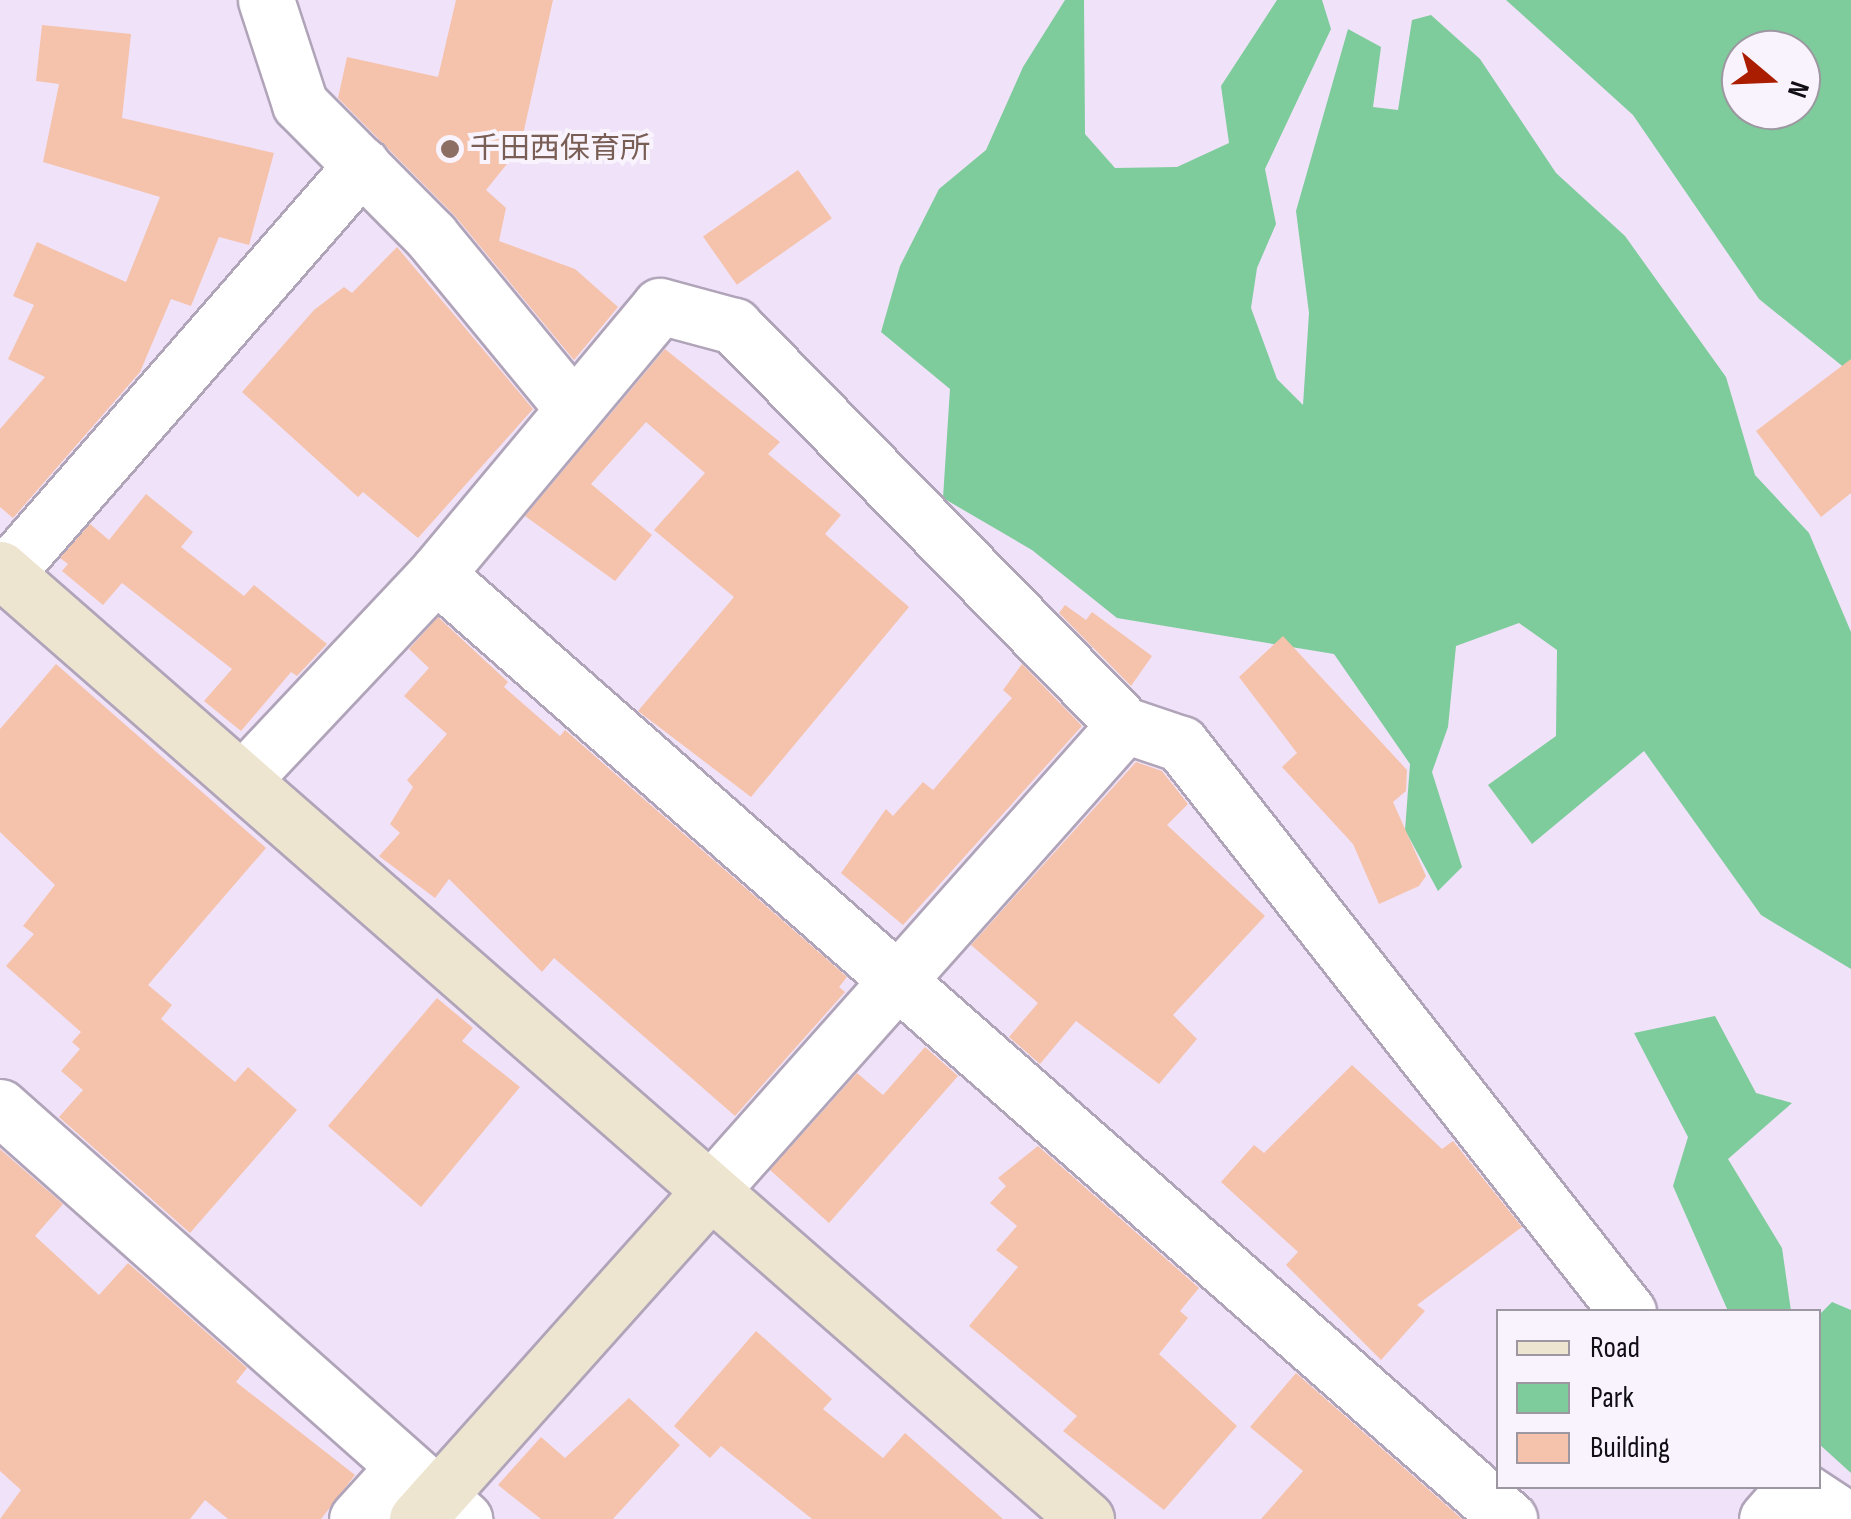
<!DOCTYPE html>
<html>
<head>
<meta charset="utf-8">
<style>
  body { margin:0 }
  #map { position:relative; width:1851px; height:1519px; overflow:hidden; background:#f0e2f9; font-family:"Sofia Sans Condensed","Noto Sans JP",sans-serif }
  div>[style] { position:absolute }
  .green>* { inset:0; background:#7ecb9b }
  .building>* { inset:0; background:#f5c3ab; transform-origin:0 0 }
  .roads { filter:drop-shadow(2px 0 #b0a4b9) drop-shadow(-2px 0 #b0a4b9) drop-shadow(0 2px #b0a4b9) drop-shadow(0 -2px #b0a4b9) }
  .street>* { height:55px; margin:-27.5px; padding:0 27.5px; transform-origin:27.5px; border-radius:27.5px; background:#fff }
  .secondary>* { height:55px; margin:-27.5px; padding:0 27.5px; transform-origin:27.5px; border-radius:27.5px; background:#eee5d1 }
  .dots>* { width:28px; height:28px; translate:-50% -50%; box-sizing:border-box; border:5px solid #f8f3fc; border-radius:50% }
  span { translate:-50% -50%; white-space:nowrap; text-align:center; line-height:1.15; -webkit-text-stroke:8px #f8f3fc; paint-order:stroke }
  .education-label { font-size:30px; color:#785e54 }
  .left { translate:0 -50%; text-align:left }
  .legend { position:absolute; left:1496px; top:1309px; width:325px; height:180px; box-sizing:border-box; background:#f8f3fc; border:2px solid #9c97a0; margin:0; padding:12px 18px; list-style:none; font-size:30px; color:#120e15 }
  .legend li { display:flex; align-items:center; gap:20px; height:50px }
  .legend b { width:50px; border:2px solid #9c97a0 }
  .north { position:absolute; left:1721px; top:30px; width:100px; height:100px; box-sizing:border-box; background:#f8f3fc; border:2px solid #9c97a0; border-radius:50%; rotate:109deg; font-size:28px; font-weight:700; line-height:40px; text-align:center; color:#120e15 }
  .north::after { content:''; display:block; margin:auto; width:35px; height:45px; background:#ab1d00; clip-path:polygon(50% 0,100% 100%,50% 72%,0 100%) }
</style>
</head>
<body>
<div id="map">
  <div class="green">
    <i style="clip-path:polygon(1065px 0,1084px 0,1085px 134px,1115px 168px,1177px 167px,1229px 143px,1221px 86px,1277px 0,1322px 0,1331px 29px,1265px 169px,1276px 224px,1257px 268px,1251px 308px,1277px 379px,1303px 405px,1309px 313px,1296px 211px,1348px 29px,1381px 47px,1373px 107px,1398px 110px,1412px 20px,1431px 15px,1480px 59px,1556px 173px,1625px 236px,1726px 377px,1755px 475px,1809px 533px,1851px 632px,1851px 969px,1761px 915px,1644px 751px,1532px 844px,1488px 785px,1556px 736px,1557px 650px,1519px 623px,1456px 646px,1448px 727px,1432px 772px,1462px 867px,1438px 891px,1405px 830px,1410px 764px,1334px 654px,1117px 618px,1032px 550px,943px 498px,950px 389px,881px 332px,900px 266px,939px 189px,986px 150px,1023px 67px)"></i>
    <i style="clip-path:polygon(evenodd,1506px 0,1851px 0,1851px 373px,1759px 299px,1633px 115px,1506px 0,1741px 50px,1801px 50px,1801px 110px,1741px 110px,1741px 50px)"></i>
    <i style="clip-path:polygon(1715px 1016px,1756px 1093px,1792px 1103px,1728px 1159px,1782px 1248px,1791px 1311px,1728px 1311px,1673px 1186px,1688px 1137px,1634px 1033px)"></i>
    <i style="clip-path:polygon(1832px 1302px,1851px 1310px,1851px 1473px,1819px 1444px,1819px 1315px)"></i>
  </div>
  <div class="building">
    <i style="clip-path:polygon(456px 0,553px 0,520px 148px,486px 190px,506px 208px,499px 241px,575px 269px,618px 307px,574px 360px,455px 216px,338px 98px,347px 57px,438px 77px)"></i>
    <i style="clip-path:polygon(42px 25px,131px 34px,122px 118px,274px 153px,249px 245px,219px 237px,191px 306px,171px 299px,140px 372px,13px 518px,0 507px,0 429px,45px 377px,8px 359px,34px 305px,13px 296px,37px 242px,126px 282px,160px 197px,43px 162px,59px 84px,36px 81px)"></i>
    <i style="left:798px;top:170px;width:59px;height:116px;rotate:55deg"></i>
    <i style="clip-path:polygon(397px 247px,533px 409px,418px 538px,363px 492px,358px 497px,242px 392px,314px 310px,344px 287px,352px 293px)"></i>
    <i style="clip-path:polygon(665px 349px,780px 442px,768px 454px,841px 515px,825px 534px,909px 607px,751px 797px,638px 711px,734px 597px,654px 530px,705px 473px,646px 422px,591px 484px,652px 535px,615px 581px,525px 516px)"></i>
    <i style="clip-path:polygon(1851px 359px,1851px 493px,1821px 517px,1756px 431px)"></i>
    <i style="clip-path:polygon(146px 494px,193px 532px,181px 547px,244px 596px,254px 585px,327px 644px,297px 676px,291px 672px,241px 731px,204px 701px,232px 669px,122px 583px,103px 605px,62px 571px,68px 564px,60px 558px,90px 524px,109px 540px)"></i>
    <i style="clip-path:polygon(1065px 605px,1086px 620px,1092px 612px,1152px 656px,1131px 686px,1059px 613px)"></i>
    <i style="clip-path:polygon(438px 617px,508px 682px,504px 687px,560px 736px,565px 730px,847px 977px,839px 987px,845px 992px,735px 1116px,554px 958px,542px 972px,449px 879px,435px 898px,379px 856px,400px 833px,390px 824px,413px 787px,407px 780px,447px 734px,404px 696px,429px 668px,409px 649px)"></i>
    <i style="clip-path:polygon(1283px 636px,1407px 770px,1406px 791px,1393px 802px,1426px 876px,1419px 886px,1379px 904px,1353px 844px,1282px 767px,1297px 753px,1239px 677px)"></i>
    <i style="clip-path:polygon(56px 664px,266px 848px,148px 985px,172px 1005px,161px 1019px,235px 1082px,248px 1067px,297px 1110px,190px 1233px,59px 1117px,83px 1090px,61px 1071px,80px 1049px,72px 1042px,81px 1032px,6px 966px,34px 934px,23px 926px,55px 885px,0 832px,0 729px)"></i>
    <i style="clip-path:polygon(1022px 664px,1082px 726px,903px 925px,841px 873px,886px 809px,893px 816px,923px 782px,933px 790px,1012px 698px,1003px 690px)"></i>
    <i style="clip-path:polygon(1136px 762px,1162px 771px,1188px 804px,1167px 825px,1265px 916px,1173px 1015px,1197px 1039px,1159px 1084px,1076px 1021px,1040px 1064px,1009px 1037px,1038px 1003px,971px 945px)"></i>
    <i style="clip-path:polygon(437px 998px,473px 1028px,462px 1041px,520px 1087px,421px 1207px,328px 1126px)"></i>
    <i style="clip-path:polygon(925px 1047px,958px 1076px,829px 1223px,770px 1170px,857px 1073px,883px 1095px)"></i>
    <i style="clip-path:polygon(1352px 1065px,1442px 1149px,1453px 1141px,1522px 1227px,1417px 1305px,1425px 1311px,1381px 1360px,1286px 1265px,1298px 1252px,1221px 1182px,1254px 1145px,1264px 1153px)"></i>
    <i style="clip-path:polygon(1038px 1146px,1199px 1288px,1180px 1311px,1188px 1318px,1159px 1354px,1237px 1426px,1164px 1510px,1063px 1431px,1077px 1416px,969px 1326px,1018px 1267px,996px 1250px,1017px 1226px,990px 1203px,1006px 1186px,998px 1178px)"></i>
    <i style="clip-path:polygon(0 1149px,63px 1204px,35px 1236px,99px 1295px,128px 1263px,247px 1368px,236px 1382px,355px 1475px,321px 1519px,228px 1519px,205px 1500px,190px 1519px,0 1519px,21px 1490px,0 1471px)"></i>
    <i style="clip-path:polygon(756px 1331px,832px 1399px,823px 1409px,883px 1458px,905px 1433px,1003px 1519px,812px 1519px,721px 1446px,710px 1458px,674px 1426px)"></i>
    <i style="clip-path:polygon(1296px 1373px,1462px 1519px,1261px 1519px,1303px 1471px,1250px 1427px)"></i>
    <i style="clip-path:polygon(629px 1398px,680px 1445px,613px 1519px,541px 1519px,498px 1485px,541px 1437px,565px 1458px)"></i>
  </div>
  <div class="roads">
    <div class="street">
      <i style="left:266px;top:0;width:109px;rotate:71.9deg"></i>
      <i style="left:300px;top:104px;width:186px;rotate:45.2deg"></i>
      <i style="left:431px;top:236px;width:220px;rotate:50.5deg"></i>
      <i style="left:5px;top:574px;width:543px;rotate:-48.88deg"></i>
      <i style="left:436px;top:574px;width:1430px;rotate:41.37deg"></i>
      <i style="left:244px;top:778px;width:280px;rotate:-46.7deg"></i>
      <i style="left:436px;top:574px;width:349px;rotate:-50.1deg"></i>
      <i style="left:660px;top:306px;width:77px;rotate:15.1deg"></i>
      <i style="left:734px;top:326px;width:559px;rotate:45.58deg"></i>
      <i style="left:1125px;top:725px;width:59px;rotate:18.7deg"></i>
      <i style="left:1181px;top:744px;width:723px;rotate:51.8deg"></i>
      <i style="left:0;top:1107px;width:621px;rotate:41.6deg"></i>
      <i style="left:709px;top:1192px;width:625px;rotate:-48.31deg"></i>
      <i style="left:357px;top:1519px;width:70px;rotate:-47.9deg"></i>
      <i style="left:1767px;top:1519px;width:44px;rotate:-48.7deg"></i>
      <i style="left:1796px;top:1486px;width:60px;rotate:33.4deg"></i>
    </div>
    <div class="secondary">
      <i style="left:0;top:569px;width:1443px;rotate:41.18deg"></i>
      <i style="left:417px;top:1519px;width:438px;rotate:-48.2deg"></i>
    </div>
  </div>
  <div class="dots">
    <i style="left:450px;top:149px;background:#8d6e63"></i>
  </div>
  <div class="education-label">
    <span class="left" style="left:470px;top:149px">千田西保育所</span>
  </div>
  <ul class="legend">
  <li><b style="height:12px;background:#eee5d1"></b>Road</li>
  <li><b style="height:28px;background:#7ecb9b"></b>Park</li>
  <li><b style="height:28px;background:#f5c3ab"></b>Building</li>
  </ul>
  <div class="north">N</div>
</div>
</body>
</html>
